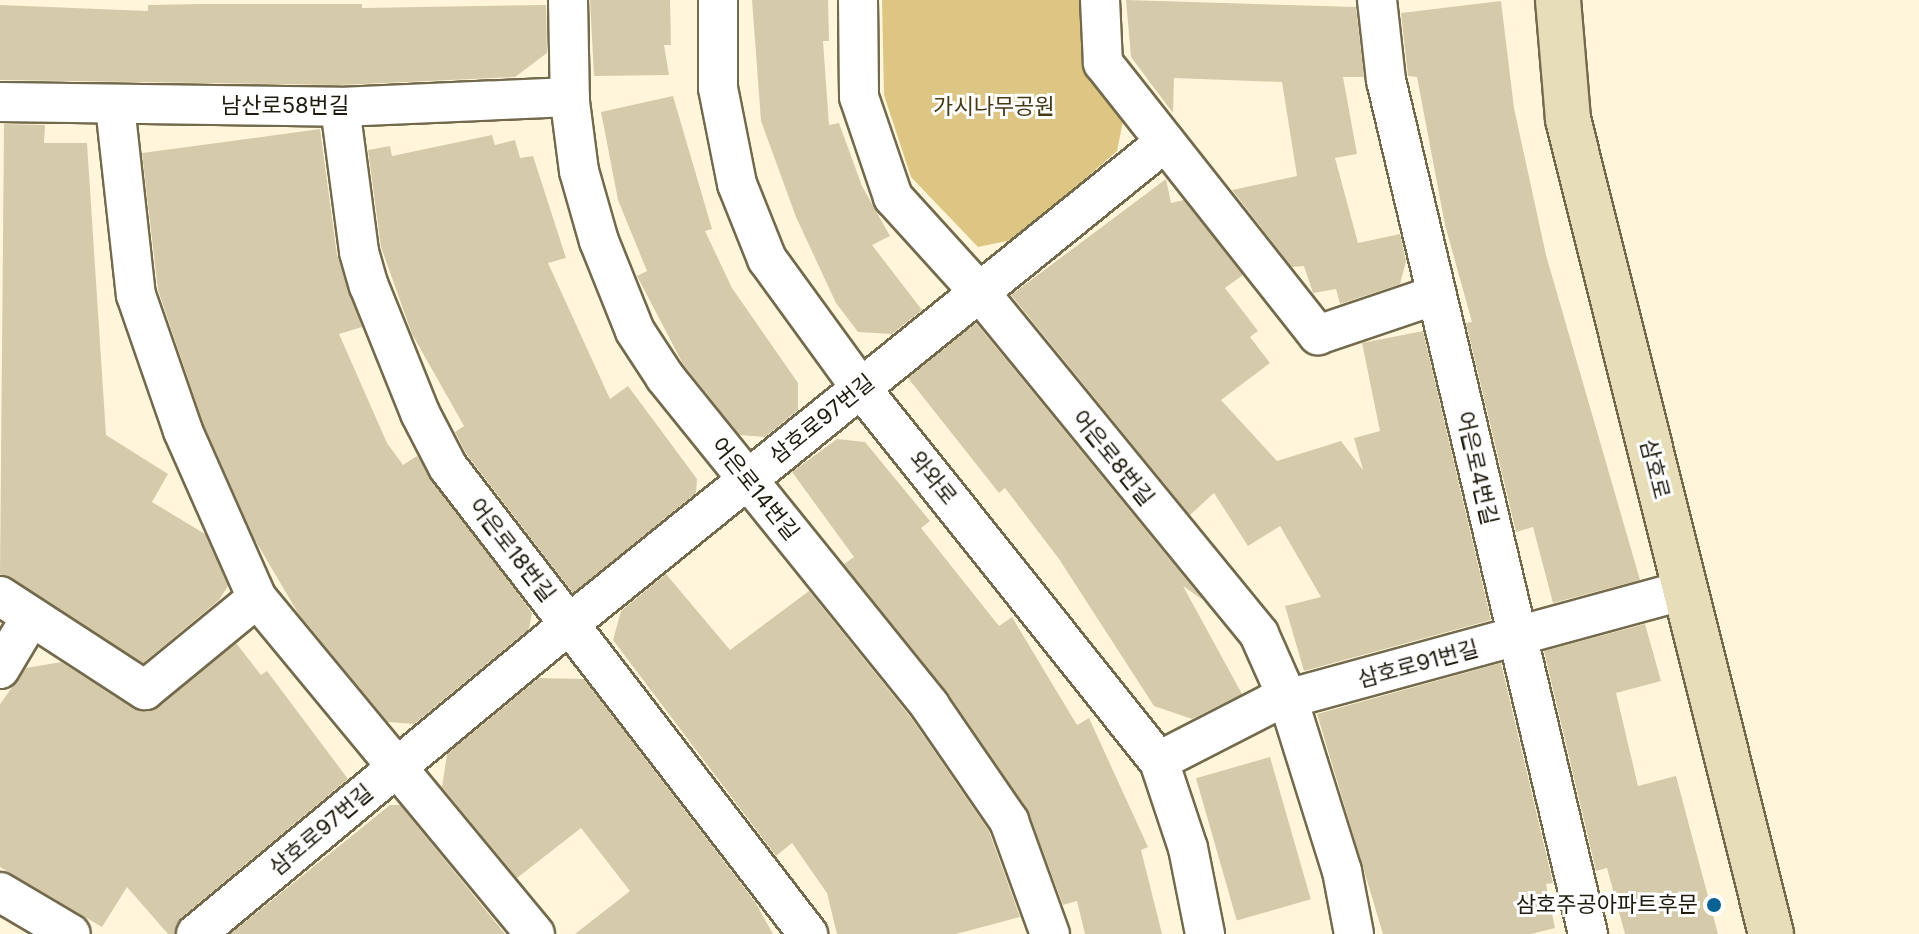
<!DOCTYPE html>
<html>
<head>
<meta charset="utf-8">
<style>
  body { margin:0 }
  #map { position:relative; width:1919px; height:934px; overflow:hidden; background:#fff6dc; font-family:Inter,"Noto Sans KR",sans-serif }
  div>[style] { position:absolute }
  .green>* { inset:0; background:#ddc683 }
  .building>* { inset:0; background:#d5cbab; transform-origin:0 0 }
  .roads { filter:drop-shadow(2px 0 #736a4d) drop-shadow(-2px 0 #736a4d) drop-shadow(0 2px #736a4d) drop-shadow(0 -2px #736a4d) }
  .minor>* { height:38px; margin:-19px; padding:0 19px; transform-origin:19px; border-radius:19px; background:#fff }
  .secondary>* { height:44px; margin:-22px; padding:0 22px; transform-origin:22px; border-radius:22px; background:#e7ddb9 }
  .dots>* { width:22px; height:22px; translate:-50% -50%; box-sizing:border-box; border:4px solid #fff; border-radius:50% }
  span { translate:-50% -50%; white-space:nowrap; text-align:center; line-height:1.15; -webkit-text-stroke:6px #fff; paint-order:stroke }
  .street-label { font-size:22px; color:#1f1b0f }
  .park-label { font-size:22px; color:#453916 }
  .poi-label { font-size:22px; color:#1f1b0f }
  .right { translate:-100% -50%; text-align:right }
</style>
</head>
<body>
<div id="map">
  <div class="green">
    <i style="clip-path:polygon(882px 0,1082px 0,1084px 53px,1092px 82px,1123px 121px,1117px 151px,1016px 239px,978px 247px,911px 177px,884px 95px)"></i>
  </div>
  <div class="building">
    <i style="clip-path:polygon(590px 0,670px 0,671px 45px,664px 45px,669px 75px,594px 76px)"></i>
    <i style="clip-path:polygon(752px 0,828px 0,829px 41px,823px 41px,829px 125px,839px 123px,862px 186px,890px 236px,872px 245px,922px 310px,892px 334px,858px 332px,836px 303px,796px 217px,761px 121px)"></i>
    <i style="clip-path:polygon(1126px 0,1356px 7px,1364px 77px,1343px 77px,1357px 154px,1335px 158px,1358px 243px,1400px 234px,1406px 261px,1400px 284px,1340px 304px,1336px 289px,1313px 293px,1304px 266px,1292px 267px,1232px 190px,1297px 176px,1282px 82px,1174px 78px,1173px 113px,1131px 57px)"></i>
    <i style="clip-path:polygon(1501px 1px,1514px 108px,1546px 255px,1640px 580px,1553px 603px,1533px 527px,1516px 532px,1466px 323px,1472px 322px,1445px 225px,1417px 77px,1408px 76px,1401px 13px)"></i>
    <i style="clip-path:polygon(202px 4px,362px 4px,362px 8px,546px 5px,547px 53px,515px 77px,340px 85px,0 80px,0 5px,148px 11px,148px 5px)"></i>
    <i style="clip-path:polygon(673px 96px,712px 229px,705px 231px,732px 288px,798px 383px,798px 410px,765px 437px,740px 435px,683px 364px,637px 276px,647px 271px,618px 200px,601px 112px)"></i>
    <i style="clip-path:polygon(4px 124px,45px 125px,44px 143px,87px 143px,106px 435px,168px 474px,152px 502px,205px 534px,228px 586px,219px 600px,143px 663px,0 574px)"></i>
    <i style="clip-path:polygon(320px 129px,337px 255px,362px 327px,339px 334px,387px 443px,403px 465px,417px 456px,532px 613px,529px 629px,414px 724px,388px 722px,298px 613px,255px 540px,203px 423px,158px 290px,142px 153px)"></i>
    <i style="clip-path:polygon(492px 135px,495px 145px,515px 140px,520px 158px,533px 156px,566px 258px,548px 263px,610px 399px,628px 386px,697px 479px,696px 493px,573px 593px,467px 455px,455px 432px,464px 426px,412px 334px,381px 247px,368px 150px,390px 146px,392px 156px)"></i>
    <i style="clip-path:polygon(1166px 179px,1171px 203px,1184px 200px,1243px 275px,1225px 288px,1258px 331px,1250px 337px,1270px 363px,1221px 400px,1277px 461px,1341px 441px,1363px 470px,1354px 438px,1380px 431px,1362px 343px,1423px 331px,1491px 620px,1304px 671px,1285px 606px,1321px 597px,1280px 526px,1248px 546px,1214px 493px,1190px 515px,1011px 295px)"></i>
    <i style="clip-path:polygon(976px 323px,1203px 600px,1183px 586px,1242px 694px,1192px 719px,1154px 706px,1059px 559px,1005px 488px,999px 493px,908px 378px)"></i>
    <i style="clip-path:polygon(837px 439px,865px 442px,930px 521px,921px 528px,999px 626px,1012px 617px,1077px 725px,1089px 718px,1148px 847px,1141px 850px,1162px 934px,1085px 934px,1077px 901px,1063px 905px,1027px 809px,947px 692px,844px 564px,854px 557px,792px 472px)"></i>
    <i style="clip-path:polygon(666px 574px,730px 650px,809px 591px,912px 719px,989px 831px,1020px 917px,956px 934px,837px 934px,827px 893px,792px 843px,776px 856px,613px 640px,621px 611px)"></i>
    <i style="clip-path:polygon(1645px 624px,1661px 681px,1616px 693px,1638px 786px,1676px 776px,1718px 934px,1625px 934px,1607px 868px,1596px 871px,1544px 651px)"></i>
    <i style="clip-path:polygon(236px 643px,261px 675px,267px 671px,348px 779px,182px 917px,175px 934px,168px 934px,127px 887px,102px 927px,0 867px,0 704px,26px 668px,61px 662px,133px 708px,147px 712px)"></i>
    <i style="clip-path:polygon(1501px 663px,1553px 883px,1546px 884px,1555px 928px,1531px 934px,1383px 934px,1317px 714px)"></i>
    <i style="clip-path:polygon(539px 678px,584px 679px,755px 902px,773px 934px,575px 934px,630px 891px,581px 828px,517px 878px,442px 787px,447px 754px)"></i>
    <i style="left:1270px;top:757px;width:148px;height:77px;rotate:74deg"></i>
    <i style="clip-path:polygon(390px 805px,400px 805px,505px 934px,230px 934px)"></i>
  </div>
  <div class="roads">
    <div class="minor">
      <i style="left:568px;top:0;width:102px;rotate:88.9deg"></i>
      <i style="left:570px;top:102px;width:70px;rotate:82.6deg"></i>
      <i style="left:579px;top:171px;width:73px;rotate:74.1deg"></i>
      <i style="left:599px;top:241px;width:97px;rotate:68.2deg"></i>
      <i style="left:635px;top:331px;width:55px;rotate:56.9deg"></i>
      <i style="left:665px;top:377px;width:422px;rotate:51.1deg"></i>
      <i style="left:930px;top:706px;width:140px;rotate:55.5deg"></i>
      <i style="left:1009px;top:821px;width:120px;rotate:70.1deg"></i>
      <i style="left:718px;top:0;width:88px;rotate:90deg"></i>
      <i style="left:718px;top:88px;width:98px;rotate:78.8deg"></i>
      <i style="left:737px;top:184px;width:81px;rotate:68.2deg"></i>
      <i style="left:767px;top:259px;width:158px;rotate:54deg"></i>
      <i style="left:860px;top:387px;width:479px;rotate:51.4deg"></i>
      <i style="left:1159px;top:761px;width:92px;rotate:71.6deg"></i>
      <i style="left:1188px;top:848px;width:88px;rotate:78.8deg"></i>
      <i style="left:858px;top:0;width:97px;rotate:89.4deg"></i>
      <i style="left:859px;top:97px;width:106px;rotate:71.2deg"></i>
      <i style="left:893px;top:197px;width:131px;rotate:47.8deg"></i>
      <i style="left:981px;top:294px;width:439px;rotate:50.7deg"></i>
      <i style="left:1259px;top:634px;width:71px;rotate:66deg"></i>
      <i style="left:1288px;top:699px;width:180px;rotate:72.6deg"></i>
      <i style="left:1342px;top:871px;width:64px;rotate:79.2deg"></i>
      <i style="left:1100px;top:0;width:63px;rotate:87.3deg"></i>
      <i style="left:1103px;top:63px;width:347px;rotate:51.7deg"></i>
      <i style="left:1318px;top:335px;width:125px;rotate:-18.7deg"></i>
      <i style="left:1377px;top:0;width:81px;rotate:83.6deg"></i>
      <i style="left:1386px;top:80px;width:878px;rotate:76.69deg"></i>
      <i style="left:0;top:102px;width:340px;rotate:0.8deg"></i>
      <i style="left:340px;top:107px;width:230px;rotate:-2.5deg"></i>
      <i style="left:115px;top:106px;width:190px;rotate:83.7deg"></i>
      <i style="left:136px;top:295px;width:144px;rotate:70.9deg"></i>
      <i style="left:183px;top:431px;width:183px;rotate:66.1deg"></i>
      <i style="left:257px;top:598px;width:436px;rotate:50.4deg"></i>
      <i style="left:340px;top:107px;width:146px;rotate:82.5deg"></i>
      <i style="left:359px;top:252px;width:35px;rotate:74deg"></i>
      <i style="left:369px;top:286px;width:137px;rotate:68.1deg"></i>
      <i style="left:420px;top:413px;width:61px;rotate:62.6deg"></i>
      <i style="left:448px;top:467px;width:590px;rotate:52.37deg"></i>
      <i style="left:0;top:596px;width:173px;rotate:33deg"></i>
      <i style="left:145px;top:690px;width:145px;rotate:-39.4deg"></i>
      <i style="left:0;top:669px;width:61px;rotate:-59.2deg"></i>
      <i style="left:1159px;top:761px;width:127px;rotate:-27.2deg"></i>
      <i style="left:1272px;top:703px;width:428px;rotate:-15.3deg"></i>
      <i style="left:0;top:892px;width:82px;rotate:30.6deg"></i>
      <i style="left:196px;top:934px;width:485px;rotate:-39.7deg"></i>
      <i style="left:569px;top:624px;width:765px;rotate:-38.95deg"></i>
    </div>
    <div class="secondary">
      <i style="left:1558px;top:0;width:119px;rotate:85.2deg"></i>
      <i style="left:1568px;top:119px;width:840px;rotate:76.01deg"></i>
    </div>
  </div>
  <div class="dots">
    <i style="left:1714px;top:905px;background:#086293"></i>
  </div>
  <div class="street-label">
    <span style="left:285px;top:106px">남산로58번길</span>
    <span style="left:822px;top:419px;rotate:-39deg">삼호로97번길</span>
    <span style="left:1113px;top:458px;rotate:51deg">어은로8번길</span>
    <span style="left:1477px;top:468px;rotate:77deg">어은로4번길</span>
    <span style="left:1655px;top:469px;rotate:76deg">삼호로</span>
    <span style="left:933px;top:478px;rotate:51deg">와와로</span>
    <span style="left:755px;top:489px;rotate:51deg">어은로14번길</span>
    <span style="left:512px;top:550px;rotate:52deg">어은로18번길</span>
    <span style="left:1418px;top:664px;rotate:-15deg">삼호로91번길</span>
    <span style="left:321px;top:830px;rotate:-40deg">삼호로97번길</span>
  </div>
  <div class="park-label">
    <span style="left:994px;top:107px">가시나무공원</span>
  </div>
  <div class="poi-label">
    <span class="right" style="left:1698px;top:905px">삼호주공아파트후문</span>
  </div>
</div>
</body>
</html>
